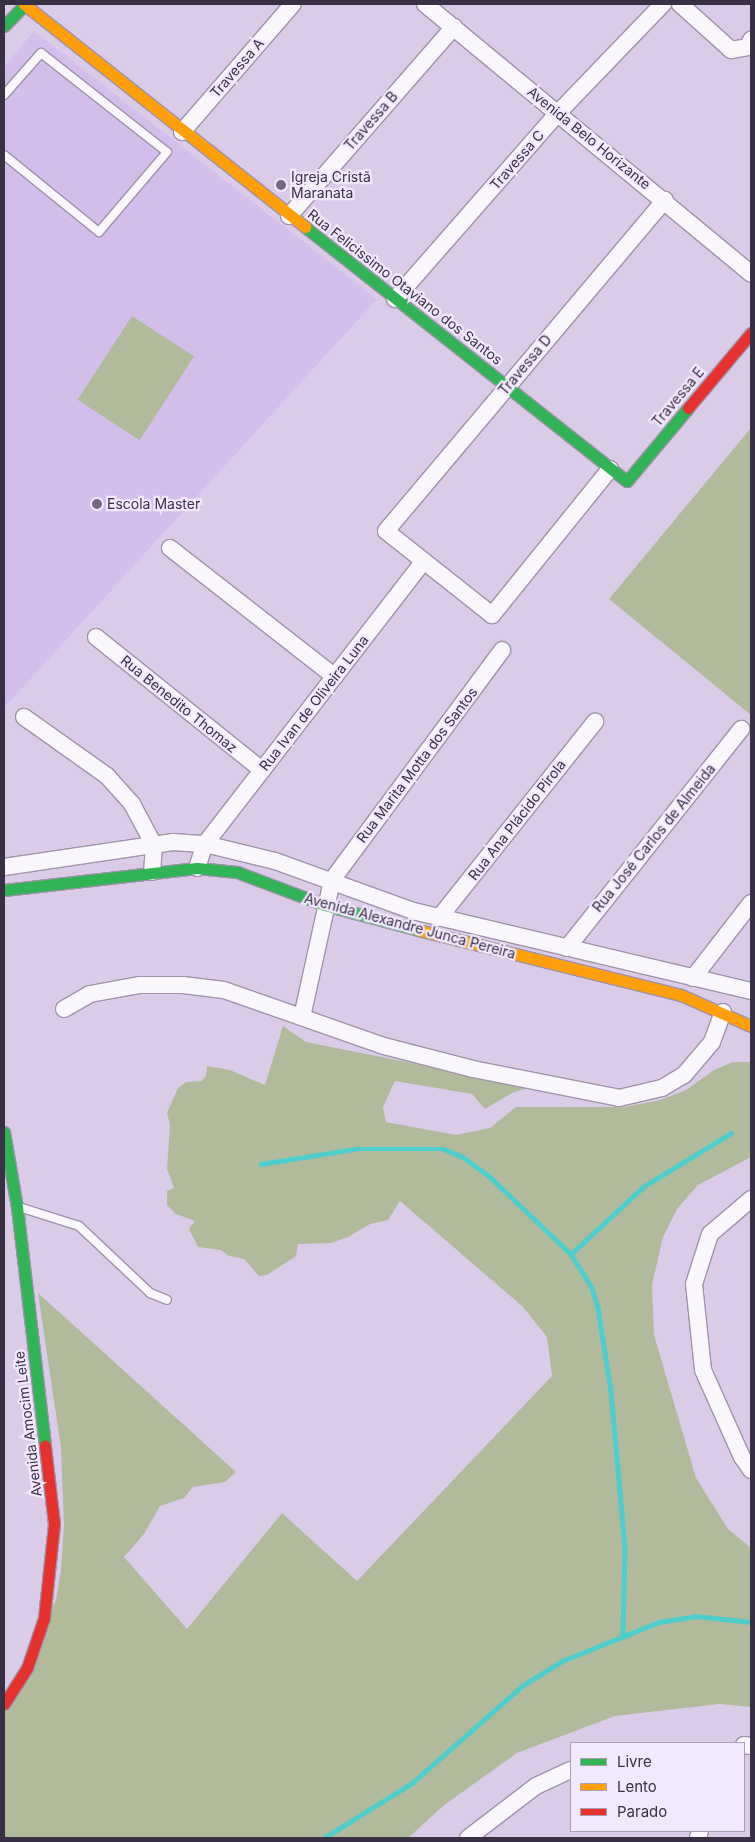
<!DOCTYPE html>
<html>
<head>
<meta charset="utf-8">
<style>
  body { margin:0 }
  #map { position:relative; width:755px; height:1842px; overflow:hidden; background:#dacce9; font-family:Inter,sans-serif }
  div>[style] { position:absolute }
  .built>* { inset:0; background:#d4bfec }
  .green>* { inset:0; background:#b1bb9c; transform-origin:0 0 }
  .stream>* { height:4.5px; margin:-2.25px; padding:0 2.25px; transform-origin:2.25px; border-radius:2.25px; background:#4dcdcc }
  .roads { filter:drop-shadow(1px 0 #9e93a9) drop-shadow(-1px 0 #9e93a9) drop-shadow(0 1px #9e93a9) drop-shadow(0 -1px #9e93a9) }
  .lane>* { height:8px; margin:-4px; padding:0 4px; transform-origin:4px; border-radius:4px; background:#f9f7fc }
  .street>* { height:16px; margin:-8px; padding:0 8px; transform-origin:8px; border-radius:8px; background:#f9f7fc }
  .fast>* { height:11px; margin:-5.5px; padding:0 5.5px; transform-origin:5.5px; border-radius:5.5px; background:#30b455 }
  .slow>* { height:11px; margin:-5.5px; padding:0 5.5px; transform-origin:5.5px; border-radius:5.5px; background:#ff9f0a }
  .jam>* { height:11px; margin:-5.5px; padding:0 5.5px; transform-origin:5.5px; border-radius:5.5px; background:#e5322d }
  .dots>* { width:14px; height:14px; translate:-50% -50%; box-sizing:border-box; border:2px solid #f2e9fe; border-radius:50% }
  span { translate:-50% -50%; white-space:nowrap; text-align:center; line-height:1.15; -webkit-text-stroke:4.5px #f2e9fe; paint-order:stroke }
  .street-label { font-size:14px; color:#3a3045 }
  .poi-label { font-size:14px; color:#3a3045 }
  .left { translate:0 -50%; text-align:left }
  .frame { position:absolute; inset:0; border:5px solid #3a3045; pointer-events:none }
  .legend { position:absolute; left:570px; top:1742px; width:175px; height:90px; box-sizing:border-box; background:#f2e9fe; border:1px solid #a89fb4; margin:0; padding:6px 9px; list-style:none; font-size:15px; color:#3a3045 }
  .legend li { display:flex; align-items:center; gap:10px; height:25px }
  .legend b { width:25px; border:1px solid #a89fb4 }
</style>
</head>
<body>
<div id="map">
  <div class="built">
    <i style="clip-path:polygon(34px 31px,377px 299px,4px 708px,4px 67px)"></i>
  </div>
  <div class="green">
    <i style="left:132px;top:316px;width:74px;height:100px;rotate:33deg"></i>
    <i style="clip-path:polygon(751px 428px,751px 715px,609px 599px)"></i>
    <i style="clip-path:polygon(283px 1026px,306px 1042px,532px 1087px,514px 1092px,485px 1109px,472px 1094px,395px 1081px,383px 1107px,386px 1122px,456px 1135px,490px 1128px,516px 1107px,624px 1107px,660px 1100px,686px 1090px,714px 1070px,733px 1062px,751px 1062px,751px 1157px,698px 1185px,677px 1209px,663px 1237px,652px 1285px,654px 1335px,696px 1478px,728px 1529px,751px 1548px,751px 1707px,719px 1704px,615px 1716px,517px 1753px,443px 1806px,408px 1838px,4px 1838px,4px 1711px,56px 1600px,61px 1570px,64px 1525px,61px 1448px,38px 1293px,236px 1472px,225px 1482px,193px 1487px,184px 1498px,160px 1506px,144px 1534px,124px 1557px,187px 1629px,282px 1513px,357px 1581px,552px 1376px,547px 1337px,523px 1307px,400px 1201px,388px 1220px,370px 1224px,348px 1237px,331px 1243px,298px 1244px,296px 1256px,267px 1275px,259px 1276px,244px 1259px,229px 1256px,221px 1250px,198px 1247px,189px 1229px,195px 1221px,176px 1214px,167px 1205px,167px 1191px,174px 1188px,167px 1169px,170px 1125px,167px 1113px,178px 1088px,186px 1082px,201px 1081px,206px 1076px,207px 1066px,230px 1070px,265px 1085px)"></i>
  </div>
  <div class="stream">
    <i style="left:261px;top:1164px;width:95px;rotate:-9.1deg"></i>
    <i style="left:355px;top:1149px;width:89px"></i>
    <i style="left:444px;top:1149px;width:21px;rotate:23deg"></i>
    <i style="left:463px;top:1157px;width:31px;rotate:36deg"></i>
    <i style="left:488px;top:1175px;width:115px;rotate:43.6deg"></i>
    <i style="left:571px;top:1254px;width:40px;rotate:58deg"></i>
    <i style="left:592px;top:1288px;width:21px;rotate:73deg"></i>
    <i style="left:598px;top:1308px;width:84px;rotate:81.1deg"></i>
    <i style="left:611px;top:1391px;width:157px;rotate:84.9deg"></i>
    <i style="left:625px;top:1547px;width:87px;rotate:91.3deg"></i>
    <i style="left:571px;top:1254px;width:98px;rotate:-42.9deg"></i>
    <i style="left:643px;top:1187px;width:103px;rotate:-31.5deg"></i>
    <i style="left:324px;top:1838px;width:104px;rotate:-32deg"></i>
    <i style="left:412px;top:1783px;width:147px;rotate:-41.4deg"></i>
    <i style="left:522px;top:1686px;width:47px;rotate:-32deg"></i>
    <i style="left:562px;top:1661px;width:105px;rotate:-21.9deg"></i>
    <i style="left:659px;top:1622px;width:37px;rotate:-9deg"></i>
    <i style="left:696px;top:1616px;width:55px;rotate:6.2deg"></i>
  </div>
  <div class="roads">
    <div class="lane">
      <i style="left:4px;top:95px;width:56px;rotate:-48.6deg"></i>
      <i style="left:41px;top:53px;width:160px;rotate:38.2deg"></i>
      <i style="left:167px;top:152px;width:105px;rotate:130.4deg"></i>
      <i style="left:99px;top:232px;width:122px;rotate:-141deg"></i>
      <i style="left:19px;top:1207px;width:63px;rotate:17.6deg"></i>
      <i style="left:79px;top:1226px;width:98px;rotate:43.3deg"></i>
      <i style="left:150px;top:1293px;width:18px;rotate:22deg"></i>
    </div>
    <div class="street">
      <i style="left:425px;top:4px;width:423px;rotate:39.6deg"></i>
      <i style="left:680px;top:4px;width:69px;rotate:42deg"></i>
      <i style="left:731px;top:50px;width:17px;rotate:-10deg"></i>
      <i style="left:748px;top:47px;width:8px;rotate:-67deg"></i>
      <i style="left:182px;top:132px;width:169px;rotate:-49.1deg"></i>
      <i style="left:289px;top:216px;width:251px;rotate:-48.9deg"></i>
      <i style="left:395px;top:299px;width:246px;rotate:-48.8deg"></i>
      <i style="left:557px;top:114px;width:153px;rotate:-46.1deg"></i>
      <i style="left:610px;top:469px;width:188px;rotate:128.9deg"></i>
      <i style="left:492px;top:615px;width:135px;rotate:-141.6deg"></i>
      <i style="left:386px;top:531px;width:433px;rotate:-49.9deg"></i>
      <i style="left:170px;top:548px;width:209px;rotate:38deg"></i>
      <i style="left:96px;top:637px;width:213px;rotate:38.7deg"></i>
      <i style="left:24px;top:717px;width:102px;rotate:35.4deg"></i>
      <i style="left:107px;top:776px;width:38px;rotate:48deg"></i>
      <i style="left:132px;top:804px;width:47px;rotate:61.8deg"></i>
      <i style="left:154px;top:845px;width:27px;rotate:94deg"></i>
      <i style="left:4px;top:867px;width:171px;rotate:-8.4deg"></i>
      <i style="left:173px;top:842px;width:32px;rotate:4deg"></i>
      <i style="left:205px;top:844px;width:72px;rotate:13.7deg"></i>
      <i style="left:275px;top:861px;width:147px;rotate:19.9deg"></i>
      <i style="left:413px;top:911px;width:347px;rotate:13.3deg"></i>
      <i style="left:197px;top:868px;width:25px;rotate:-72deg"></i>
      <i style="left:205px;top:844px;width:356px;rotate:-52.3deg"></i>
      <i style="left:439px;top:918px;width:251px;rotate:-51.5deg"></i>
      <i style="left:567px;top:948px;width:280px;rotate:-51.5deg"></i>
      <i style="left:693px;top:978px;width:95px;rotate:-52.3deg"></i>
      <i style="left:64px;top:1009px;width:30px;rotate:-30deg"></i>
      <i style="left:90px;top:994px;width:51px;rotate:-10.2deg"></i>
      <i style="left:140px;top:985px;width:43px"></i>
      <i style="left:183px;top:985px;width:41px;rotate:7deg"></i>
      <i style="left:224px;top:990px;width:170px;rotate:19.3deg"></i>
      <i style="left:384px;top:1046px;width:92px;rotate:14.5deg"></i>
      <i style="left:473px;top:1069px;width:149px;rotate:11.2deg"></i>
      <i style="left:619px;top:1098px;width:44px;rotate:-13.1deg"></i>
      <i style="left:662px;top:1088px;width:26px;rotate:-31deg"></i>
      <i style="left:684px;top:1075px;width:43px;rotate:-49.7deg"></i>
      <i style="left:712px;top:1042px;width:32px;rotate:-70deg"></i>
      <i style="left:302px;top:1017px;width:140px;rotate:-77.6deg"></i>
      <i style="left:332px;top:880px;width:286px;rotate:-53.5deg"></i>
      <i style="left:751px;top:1199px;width:54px;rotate:139.5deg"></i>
      <i style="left:710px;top:1234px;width:52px;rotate:107.7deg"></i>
      <i style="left:694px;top:1284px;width:86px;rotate:84deg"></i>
      <i style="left:703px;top:1370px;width:95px;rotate:65.9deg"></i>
      <i style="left:742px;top:1457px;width:16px;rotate:55deg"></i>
      <i style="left:744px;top:1745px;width:7px;rotate:8deg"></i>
      <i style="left:468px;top:1838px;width:86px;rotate:-37.4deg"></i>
      <i style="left:536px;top:1786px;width:38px;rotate:-25deg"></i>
      <i style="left:698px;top:1838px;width:7px;rotate:-74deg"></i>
    </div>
    <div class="fast">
      <i style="left:4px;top:26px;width:30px;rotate:-46deg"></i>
      <i style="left:305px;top:227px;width:410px;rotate:38.3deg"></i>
      <i style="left:627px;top:481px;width:95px;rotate:-50.1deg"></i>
      <i style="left:4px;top:890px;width:194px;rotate:-6.5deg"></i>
      <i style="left:197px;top:868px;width:40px;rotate:5.7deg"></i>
      <i style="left:237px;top:872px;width:94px;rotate:20.6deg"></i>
      <i style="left:325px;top:905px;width:96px;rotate:15deg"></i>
      <i style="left:4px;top:1132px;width:76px;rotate:80.2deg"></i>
      <i style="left:17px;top:1207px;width:241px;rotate:83.3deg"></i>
    </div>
    <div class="slow">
      <i style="left:24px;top:4px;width:359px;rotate:38.4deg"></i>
      <i style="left:418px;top:930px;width:271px;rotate:13.9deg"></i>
      <i style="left:681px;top:995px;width:77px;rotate:23.9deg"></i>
    </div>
    <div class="jam">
      <i style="left:688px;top:408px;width:98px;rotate:-50deg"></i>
      <i style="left:4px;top:1704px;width:43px;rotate:-57.4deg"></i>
      <i style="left:27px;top:1668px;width:53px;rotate:-71.2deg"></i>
      <i style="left:44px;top:1618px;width:95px;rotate:-83.9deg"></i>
      <i style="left:54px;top:1524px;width:79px;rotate:-96.6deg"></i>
    </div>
  </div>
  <div class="dots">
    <i style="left:281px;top:185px;background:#72677e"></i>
    <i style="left:97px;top:504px;background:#72677e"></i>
  </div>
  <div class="street-label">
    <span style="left:237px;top:68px;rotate:-49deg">Travessa A</span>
    <span style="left:371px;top:121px;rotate:-49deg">Travessa B</span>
    <span style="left:589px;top:138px;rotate:39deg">Avenida Belo Horizante</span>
    <span style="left:517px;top:160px;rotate:-49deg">Travessa C</span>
    <span style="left:405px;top:287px;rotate:38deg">Rua Felicissimo Otaviano dos Santos</span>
    <span style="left:525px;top:365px;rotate:-50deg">Travessa D</span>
    <span style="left:678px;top:397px;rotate:-50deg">Travessa E</span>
    <span style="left:314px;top:703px;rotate:-52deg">Rua Ivan de Oliveira Luna</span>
    <span style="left:179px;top:704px;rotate:39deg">Rua Benedito Thomaz</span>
    <span style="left:417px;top:765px;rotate:-53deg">Rua Marita Motta dos Santos</span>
    <span style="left:517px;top:820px;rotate:-52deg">Rua Ana Plácido Pirola</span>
    <span style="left:654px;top:838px;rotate:-51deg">Rua José Carlos de Almeida</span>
    <span style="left:410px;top:926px;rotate:15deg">Avenida Alexandre Junca Pereira</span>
    <span style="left:28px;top:1424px;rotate:-97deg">Avenida Amocim Leite</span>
  </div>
  <div class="poi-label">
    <span class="left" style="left:291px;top:185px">Igreja Cristã<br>Maranata</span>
    <span class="left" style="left:107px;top:504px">Escola Master</span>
  </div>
  <div class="frame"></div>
  <ul class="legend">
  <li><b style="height:6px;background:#30b455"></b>Livre</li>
  <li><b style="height:6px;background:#ff9f0a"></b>Lento</li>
  <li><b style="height:6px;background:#e5322d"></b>Parado</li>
  </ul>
</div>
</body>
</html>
